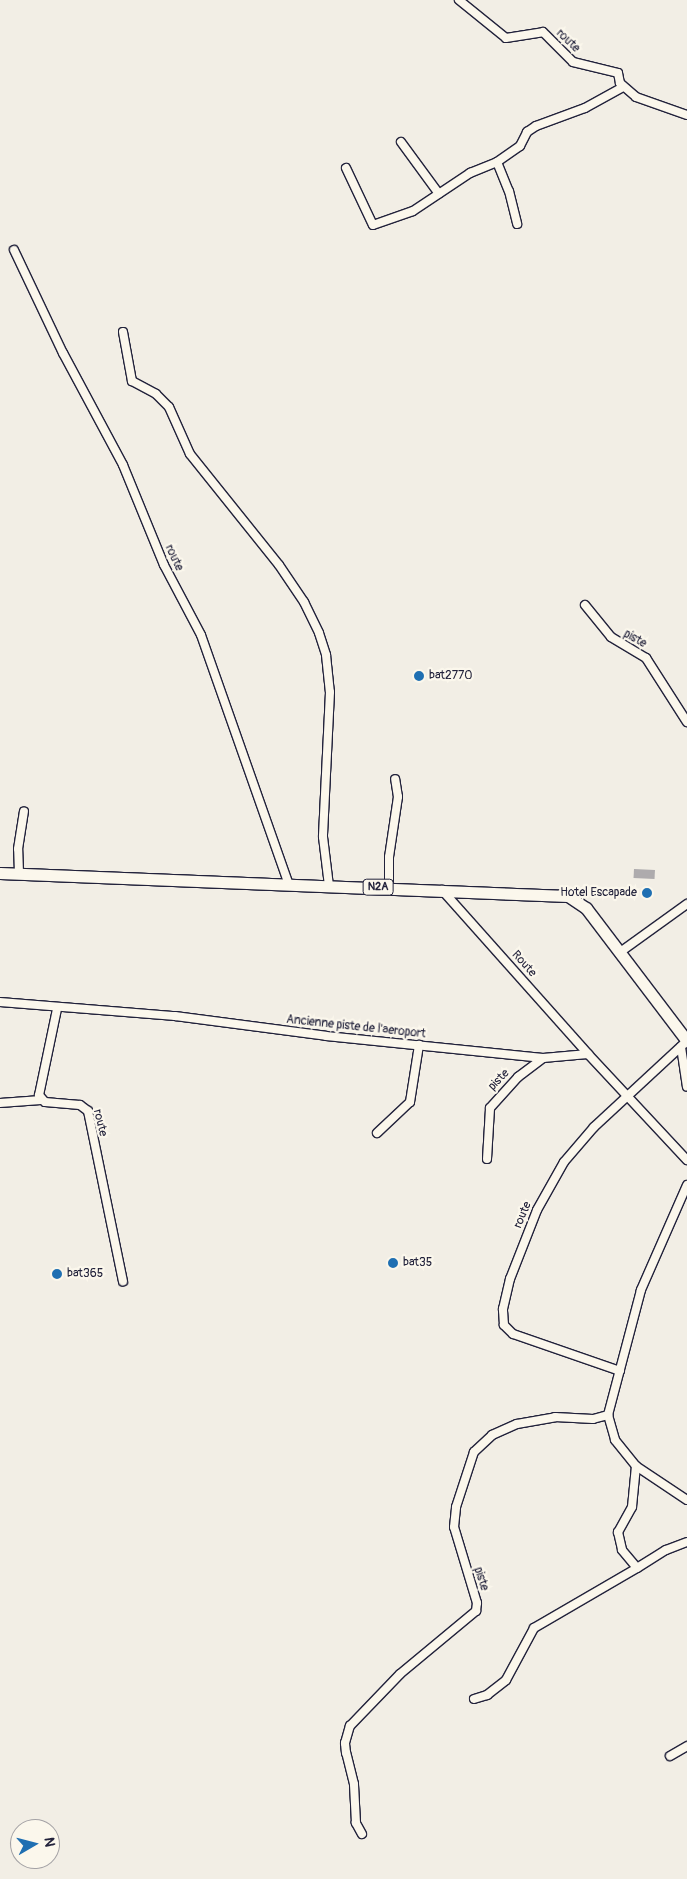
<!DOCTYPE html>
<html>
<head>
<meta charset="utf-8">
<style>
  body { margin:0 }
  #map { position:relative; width:687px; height:1879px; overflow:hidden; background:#f2eee5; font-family:Pangolin,sans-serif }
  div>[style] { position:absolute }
  .water>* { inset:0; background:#aeabad; transform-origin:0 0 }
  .roads { filter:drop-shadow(1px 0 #22223b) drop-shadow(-1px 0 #22223b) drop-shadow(0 1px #22223b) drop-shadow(0 -1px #22223b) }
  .minor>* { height:8px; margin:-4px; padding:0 4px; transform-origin:4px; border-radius:4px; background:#fbf7ec }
  .highway>* { height:11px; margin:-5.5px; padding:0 5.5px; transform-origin:5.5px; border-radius:5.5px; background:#fbf7ec }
  .dots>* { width:14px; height:14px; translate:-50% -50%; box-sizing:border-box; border:2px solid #fbf7ec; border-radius:50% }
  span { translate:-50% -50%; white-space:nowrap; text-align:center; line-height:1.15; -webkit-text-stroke:4.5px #fbf7ec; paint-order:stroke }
  .shield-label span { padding:1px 4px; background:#fbf7ec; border:1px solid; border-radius:4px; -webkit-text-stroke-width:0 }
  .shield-label { font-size:11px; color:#22223b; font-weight:700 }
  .street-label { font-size:12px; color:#22223b }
  .poi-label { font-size:12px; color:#22223b }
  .left { translate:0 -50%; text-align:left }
  .right { translate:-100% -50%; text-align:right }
  .north { position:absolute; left:10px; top:1819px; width:50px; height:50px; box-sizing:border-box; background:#fbf7ec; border:1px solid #a4a2a5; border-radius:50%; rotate:82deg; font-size:14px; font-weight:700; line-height:20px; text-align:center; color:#22223b }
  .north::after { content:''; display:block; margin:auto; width:18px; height:22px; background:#1f6fb2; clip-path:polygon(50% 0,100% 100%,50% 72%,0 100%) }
</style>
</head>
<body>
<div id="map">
  <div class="water">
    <i style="left:634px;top:869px;width:21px;height:9px;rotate:3deg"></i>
  </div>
  <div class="roads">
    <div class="minor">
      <i style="left:459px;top:0;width:60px;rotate:39deg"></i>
      <i style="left:506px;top:38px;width:37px;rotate:-9deg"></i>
      <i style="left:543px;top:32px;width:42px;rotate:45deg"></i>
      <i style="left:573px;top:62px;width:46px;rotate:13.7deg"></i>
      <i style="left:618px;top:73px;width:10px;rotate:79deg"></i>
      <i style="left:620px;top:83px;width:21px;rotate:41deg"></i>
      <i style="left:636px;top:97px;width:54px;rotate:19.4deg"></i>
      <i style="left:401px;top:142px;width:64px;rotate:53.8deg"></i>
      <i style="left:497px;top:162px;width:31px;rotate:68deg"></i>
      <i style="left:509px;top:191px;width:34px;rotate:76deg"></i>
      <i style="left:346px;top:168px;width:63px;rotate:64.7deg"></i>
      <i style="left:373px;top:225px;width:42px;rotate:-19.3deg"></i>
      <i style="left:413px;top:211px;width:69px;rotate:-33.7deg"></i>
      <i style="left:470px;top:173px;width:29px;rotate:-22deg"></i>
      <i style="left:497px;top:162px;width:28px;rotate:-35deg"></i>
      <i style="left:520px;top:146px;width:16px;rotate:-63deg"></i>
      <i style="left:527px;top:132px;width:11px;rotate:-34deg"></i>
      <i style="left:536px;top:126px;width:52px;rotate:-20.2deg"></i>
      <i style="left:585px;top:108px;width:43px;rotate:-28.9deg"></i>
      <i style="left:14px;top:250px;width:114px;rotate:64.6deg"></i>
      <i style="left:63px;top:353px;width:127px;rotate:61.8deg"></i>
      <i style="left:123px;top:465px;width:108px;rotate:67.7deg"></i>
      <i style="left:164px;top:565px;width:79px;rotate:62.1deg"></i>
      <i style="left:201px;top:635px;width:265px;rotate:70.6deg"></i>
      <i style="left:123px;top:332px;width:50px;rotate:79.6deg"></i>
      <i style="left:132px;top:381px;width:27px;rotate:28deg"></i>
      <i style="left:156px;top:394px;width:18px;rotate:45deg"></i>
      <i style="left:169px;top:407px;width:51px;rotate:65.9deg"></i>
      <i style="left:190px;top:454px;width:142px;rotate:51.3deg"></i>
      <i style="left:279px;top:565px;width:45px;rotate:56deg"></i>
      <i style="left:304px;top:602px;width:34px;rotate:64deg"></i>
      <i style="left:319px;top:633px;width:23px;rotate:72deg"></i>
      <i style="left:326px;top:655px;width:37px;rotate:84deg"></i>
      <i style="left:330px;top:692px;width:145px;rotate:92.8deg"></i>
      <i style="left:323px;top:837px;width:49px;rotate:83deg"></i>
      <i style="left:585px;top:605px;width:41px;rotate:50.9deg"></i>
      <i style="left:611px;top:637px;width:41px;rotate:31deg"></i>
      <i style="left:646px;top:658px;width:76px;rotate:57.4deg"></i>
      <i style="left:19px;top:873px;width:24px;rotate:-92deg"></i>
      <i style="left:18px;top:849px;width:38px;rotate:-81deg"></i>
      <i style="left:389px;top:887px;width:30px;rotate:-90deg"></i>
      <i style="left:389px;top:857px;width:61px;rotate:-81.5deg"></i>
      <i style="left:398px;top:797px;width:18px;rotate:-99deg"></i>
      <i style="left:442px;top:890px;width:220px;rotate:48.3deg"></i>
      <i style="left:619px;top:953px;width:84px;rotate:-35.8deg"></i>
      <i style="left:0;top:1002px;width:176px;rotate:4.6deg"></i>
      <i style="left:175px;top:1016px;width:152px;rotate:7.5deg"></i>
      <i style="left:326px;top:1036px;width:218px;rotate:5.8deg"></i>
      <i style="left:543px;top:1058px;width:45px;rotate:-5.1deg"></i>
      <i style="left:588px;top:1054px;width:145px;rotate:47deg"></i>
      <i style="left:57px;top:1009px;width:88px;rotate:101.8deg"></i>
      <i style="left:39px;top:1095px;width:9px;rotate:49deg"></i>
      <i style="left:45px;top:1102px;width:35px;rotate:5deg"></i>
      <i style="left:80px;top:1105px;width:10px;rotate:37deg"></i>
      <i style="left:88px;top:1111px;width:174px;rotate:78.4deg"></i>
      <i style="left:681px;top:1047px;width:40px;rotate:81.5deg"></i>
      <i style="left:0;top:1103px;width:41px;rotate:-4.2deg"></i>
      <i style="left:377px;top:1133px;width:45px;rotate:-43.2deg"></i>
      <i style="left:410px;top:1102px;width:58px;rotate:-81deg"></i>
      <i style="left:487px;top:1159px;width:51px;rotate:-86.6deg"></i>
      <i style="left:490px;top:1108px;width:42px;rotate:-47.9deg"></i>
      <i style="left:518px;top:1077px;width:31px;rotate:-37deg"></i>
      <i style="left:687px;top:1185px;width:115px;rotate:113.7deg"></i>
      <i style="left:641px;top:1290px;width:129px;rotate:104.8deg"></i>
      <i style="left:608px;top:1415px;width:26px;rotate:74deg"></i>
      <i style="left:615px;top:1440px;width:33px;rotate:51deg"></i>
      <i style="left:636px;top:1466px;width:61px;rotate:33.7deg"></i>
      <i style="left:620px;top:1371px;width:113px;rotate:-160.9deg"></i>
      <i style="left:513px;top:1334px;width:13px;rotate:-135deg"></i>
      <i style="left:504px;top:1325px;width:16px;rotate:-94deg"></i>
      <i style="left:503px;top:1309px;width:31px;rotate:-77deg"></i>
      <i style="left:510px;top:1279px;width:74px;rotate:-68.6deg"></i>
      <i style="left:537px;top:1210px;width:55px;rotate:-60.6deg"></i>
      <i style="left:564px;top:1162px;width:46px;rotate:-49.4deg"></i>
      <i style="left:594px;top:1127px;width:127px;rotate:-42.8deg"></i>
      <i style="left:636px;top:1466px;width:41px;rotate:95.6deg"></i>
      <i style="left:632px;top:1507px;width:29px;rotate:119deg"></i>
      <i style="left:618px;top:1532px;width:18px;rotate:77deg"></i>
      <i style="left:622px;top:1550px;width:23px;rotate:50deg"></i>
      <i style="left:637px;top:1568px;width:34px;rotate:-32deg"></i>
      <i style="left:666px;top:1550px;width:22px;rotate:-21deg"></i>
      <i style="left:474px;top:1699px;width:14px;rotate:-17deg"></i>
      <i style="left:487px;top:1695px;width:24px;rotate:-38deg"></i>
      <i style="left:506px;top:1680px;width:59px;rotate:-61.7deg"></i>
      <i style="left:534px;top:1628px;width:119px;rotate:-30.2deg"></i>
      <i style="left:670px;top:1756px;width:20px;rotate:-30deg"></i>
      <i style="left:362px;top:1834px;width:13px;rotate:-119deg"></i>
      <i style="left:356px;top:1823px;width:39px;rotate:-93deg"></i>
      <i style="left:354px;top:1784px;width:32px;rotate:-104deg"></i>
      <i style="left:346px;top:1753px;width:10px;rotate:-96deg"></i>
      <i style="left:345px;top:1743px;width:18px;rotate:-74deg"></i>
      <i style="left:350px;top:1726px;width:72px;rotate:-46.1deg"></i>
      <i style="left:400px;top:1674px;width:99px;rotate:-39.7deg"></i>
      <i style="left:476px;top:1611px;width:8px;rotate:-83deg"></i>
      <i style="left:477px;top:1603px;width:79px;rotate:-106.8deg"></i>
      <i style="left:454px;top:1527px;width:20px;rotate:-84deg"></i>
      <i style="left:456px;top:1507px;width:58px;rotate:-71.9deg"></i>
      <i style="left:474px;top:1452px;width:25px;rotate:-43deg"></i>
      <i style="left:492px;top:1435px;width:27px;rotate:-24deg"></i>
      <i style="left:517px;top:1424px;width:39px;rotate:-10deg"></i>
      <i style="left:555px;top:1417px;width:38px;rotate:3deg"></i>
      <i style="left:593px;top:1419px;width:16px;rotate:-15deg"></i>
    </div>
    <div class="highway">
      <i style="left:0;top:873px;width:568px;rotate:2.32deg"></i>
      <i style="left:568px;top:896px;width:22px;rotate:34deg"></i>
      <i style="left:586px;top:908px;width:167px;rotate:52.8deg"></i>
    </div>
  </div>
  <div class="dots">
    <i style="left:419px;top:676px;background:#1f6fb2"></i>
    <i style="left:647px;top:893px;background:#1f6fb2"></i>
    <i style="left:393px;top:1263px;background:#1f6fb2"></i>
    <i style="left:57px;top:1274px;background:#1f6fb2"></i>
  </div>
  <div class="shield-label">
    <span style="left:378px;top:887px">N2A</span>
  </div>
  <div class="street-label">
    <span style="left:568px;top:41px;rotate:44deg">route</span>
    <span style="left:174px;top:558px;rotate:65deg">route</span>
    <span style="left:635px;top:639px;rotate:29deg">piste</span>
    <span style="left:524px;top:964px;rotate:48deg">Route</span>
    <span style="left:356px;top:1027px;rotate:6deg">Ancienne piste de l'aeroport</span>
    <span style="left:499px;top:1080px;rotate:-46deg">piste</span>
    <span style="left:100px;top:1123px;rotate:76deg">route</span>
    <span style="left:523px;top:1215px;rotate:-67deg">route</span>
    <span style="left:481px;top:1579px;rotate:72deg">piste</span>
  </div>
  <div class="poi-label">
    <span class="left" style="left:429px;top:676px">bat2770</span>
    <span class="right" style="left:637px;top:893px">Hotel Escapade</span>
    <span class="left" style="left:403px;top:1263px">bat35</span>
    <span class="left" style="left:67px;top:1274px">bat365</span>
  </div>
  <div class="north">N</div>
</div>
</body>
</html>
